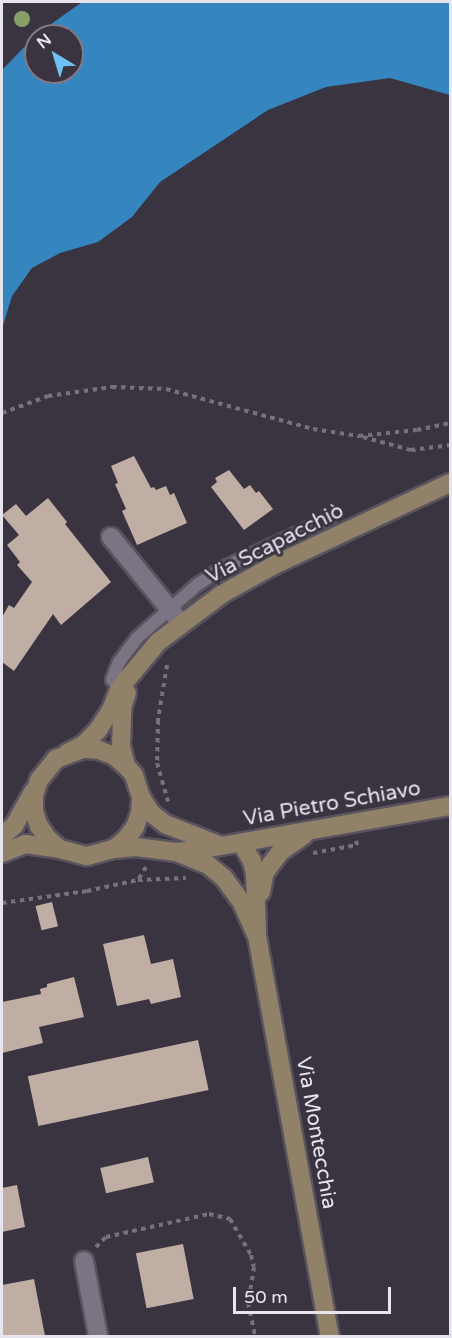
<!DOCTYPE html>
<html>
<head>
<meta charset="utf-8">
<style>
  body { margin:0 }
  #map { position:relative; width:452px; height:1338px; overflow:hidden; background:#3a3441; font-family:"Varela Round",sans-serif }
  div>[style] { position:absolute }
  .water>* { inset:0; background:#3585be }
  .building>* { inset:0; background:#c0aea4; transform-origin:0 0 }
  .path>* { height:4px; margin-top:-2px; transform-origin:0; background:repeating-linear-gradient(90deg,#76717c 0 4.5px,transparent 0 9px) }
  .roads { filter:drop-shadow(2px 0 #59535f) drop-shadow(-2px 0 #59535f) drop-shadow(0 2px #59535f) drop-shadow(0 -2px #59535f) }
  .lane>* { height:12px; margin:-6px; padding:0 6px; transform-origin:6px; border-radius:6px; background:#7b7483 }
  .street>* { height:18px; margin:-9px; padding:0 9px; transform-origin:9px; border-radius:9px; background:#7b7483 }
  .secondary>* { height:18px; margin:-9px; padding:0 9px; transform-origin:9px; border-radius:9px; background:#918168 }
  .trees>* { width:16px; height:16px; margin:-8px; border-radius:50%; background:#889f69 }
  span { translate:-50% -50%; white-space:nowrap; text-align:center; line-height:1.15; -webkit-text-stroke:6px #3a3441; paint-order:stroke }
  .street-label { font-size:21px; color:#e8e4ed }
  .frame { position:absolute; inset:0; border:3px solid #e8e4ed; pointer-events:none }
  .north { position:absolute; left:24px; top:24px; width:60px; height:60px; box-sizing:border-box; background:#3a3441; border:2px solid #807a86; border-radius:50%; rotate:322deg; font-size:16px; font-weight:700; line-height:24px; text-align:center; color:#e8e4ed }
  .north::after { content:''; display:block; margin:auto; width:21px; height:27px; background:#6dc2f3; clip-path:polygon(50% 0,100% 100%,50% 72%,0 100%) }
  .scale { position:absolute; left:233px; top:1287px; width:158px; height:27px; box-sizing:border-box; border:3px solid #e8e4ed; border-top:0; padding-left:8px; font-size:18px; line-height:21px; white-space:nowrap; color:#e8e4ed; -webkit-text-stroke:4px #3a3441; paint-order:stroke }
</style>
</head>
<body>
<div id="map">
  <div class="water">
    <i style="clip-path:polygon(evenodd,82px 2px,450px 2px,450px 95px,390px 78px,326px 87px,268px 110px,160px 182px,132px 217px,98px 242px,60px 253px,32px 268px,12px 296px,2px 329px,2px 70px,36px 35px,82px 2px,36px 36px,72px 36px,72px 72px,36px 72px,36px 36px)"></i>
  </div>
  <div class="building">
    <i style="clip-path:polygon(134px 456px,151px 488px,154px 487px,156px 490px,166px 486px,170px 495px,174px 493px,187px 523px,137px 545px,122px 511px,126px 509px,115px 484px,118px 483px,111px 466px)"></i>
    <i style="clip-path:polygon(229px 470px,244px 489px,250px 485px,256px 493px,259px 491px,273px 509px,244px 530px,211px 487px,217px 482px,215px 478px)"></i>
    <i style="clip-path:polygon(48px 498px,67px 522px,65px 524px,111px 582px,61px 625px,53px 614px,14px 671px,2px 662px,2px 617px,9px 605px,14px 608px,32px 582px,17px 565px,20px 562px,7px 545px,19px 535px,2px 515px,16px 504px,26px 516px)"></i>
    <i style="left:52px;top:902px;width:25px;height:17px;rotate:76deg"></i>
    <i style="clip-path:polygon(144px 935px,151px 964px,173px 959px,181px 997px,151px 1004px,149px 999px,117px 1006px,103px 944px)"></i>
    <i style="clip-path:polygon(74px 977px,84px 1017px,39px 1027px,43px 1043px,2px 1053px,2px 1002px,41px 994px,40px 989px,47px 987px,47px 984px)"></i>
    <i style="left:198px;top:1040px;width:51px;height:174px;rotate:78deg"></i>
    <i style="left:148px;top:1157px;width:26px;height:49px;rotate:77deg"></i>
    <i style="clip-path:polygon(17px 1185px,25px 1227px,2px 1232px,2px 1188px)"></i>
    <i style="left:183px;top:1244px;width:56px;height:48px;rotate:79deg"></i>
    <i style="clip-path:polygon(34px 1279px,45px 1336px,2px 1336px,2px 1285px)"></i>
  </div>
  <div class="path">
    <i style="left:2px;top:413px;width:49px;rotate:-20.3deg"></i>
    <i style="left:48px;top:396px;width:65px;rotate:-8deg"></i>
    <i style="left:112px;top:387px;width:54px;rotate:2.1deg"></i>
    <i style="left:166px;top:389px;width:152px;rotate:15.2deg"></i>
    <i style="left:313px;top:429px;width:47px;rotate:8.7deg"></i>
    <i style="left:359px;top:436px;width:58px;rotate:-5.9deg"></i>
    <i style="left:417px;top:430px;width:34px;rotate:-12deg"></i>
    <i style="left:363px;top:437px;width:50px;rotate:15.2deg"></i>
    <i style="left:411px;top:450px;width:39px;rotate:-7deg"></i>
    <i style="left:167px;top:665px;width:56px;rotate:99.3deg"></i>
    <i style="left:158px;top:720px;width:43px;rotate:91.3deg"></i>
    <i style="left:157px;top:763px;width:40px;rotate:74deg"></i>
    <i style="left:313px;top:853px;width:45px;rotate:-10.3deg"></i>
    <i style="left:357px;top:845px;width:5px;rotate:-101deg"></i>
    <i style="left:146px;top:867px;width:15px;rotate:122deg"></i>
    <i style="left:138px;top:880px;width:48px;rotate:-2.4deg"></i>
    <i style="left:2px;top:903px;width:86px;rotate:-8deg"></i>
    <i style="left:87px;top:891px;width:52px;rotate:-12.2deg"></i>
    <i style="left:96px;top:1247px;width:14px;rotate:-45deg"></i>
    <i style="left:106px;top:1237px;width:106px;rotate:-12.6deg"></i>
    <i style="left:209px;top:1214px;width:22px;rotate:13deg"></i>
    <i style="left:230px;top:1219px;width:42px;rotate:59.7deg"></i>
    <i style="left:251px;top:1255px;width:12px;rotate:76deg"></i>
    <i style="left:254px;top:1267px;width:36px;rotate:99deg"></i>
    <i style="left:248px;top:1303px;width:34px;rotate:78deg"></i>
  </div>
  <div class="roads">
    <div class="lane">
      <i style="left:112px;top:680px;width:19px;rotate:-69deg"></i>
      <i style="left:119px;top:662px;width:30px;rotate:-53deg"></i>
      <i style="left:137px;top:638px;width:80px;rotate:-41.5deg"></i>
      <i style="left:197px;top:585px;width:29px;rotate:-34deg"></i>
      <i style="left:221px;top:569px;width:120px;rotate:-25.1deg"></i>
    </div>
    <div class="street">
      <i style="left:111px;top:537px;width:111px;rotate:50.9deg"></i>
      <i style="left:84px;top:1261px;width:76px;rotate:79.4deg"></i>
    </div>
    <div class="secondary">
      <i style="left:67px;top:753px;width:18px;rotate:-27deg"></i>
      <i style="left:83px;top:745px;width:21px;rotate:-45deg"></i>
      <i style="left:98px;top:730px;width:24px;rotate:-57deg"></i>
      <i style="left:111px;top:710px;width:22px;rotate:-69deg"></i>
      <i style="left:119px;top:689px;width:61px;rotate:-50.3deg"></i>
      <i style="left:158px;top:642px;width:80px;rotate:-36.9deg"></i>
      <i style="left:222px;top:594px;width:60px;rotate:-29.1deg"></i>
      <i style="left:274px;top:565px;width:194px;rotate:-25deg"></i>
      <i style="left:126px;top:766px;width:16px;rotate:-140deg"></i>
      <i style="left:114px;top:756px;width:16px;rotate:-158deg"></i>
      <i style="left:99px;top:750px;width:16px;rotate:-176deg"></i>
      <i style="left:83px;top:749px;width:29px;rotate:160deg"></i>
      <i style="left:56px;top:759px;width:27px;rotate:129deg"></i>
      <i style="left:39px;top:780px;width:16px;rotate:108deg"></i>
      <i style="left:34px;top:795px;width:16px;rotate:90deg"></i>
      <i style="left:34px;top:811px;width:16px;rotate:72deg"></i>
      <i style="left:39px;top:826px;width:16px;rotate:55deg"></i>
      <i style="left:48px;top:839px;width:16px;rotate:40deg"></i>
      <i style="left:60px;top:849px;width:28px;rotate:15deg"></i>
      <i style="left:87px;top:856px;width:28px;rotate:-15deg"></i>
      <i style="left:114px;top:849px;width:16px;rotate:-40deg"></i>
      <i style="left:126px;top:839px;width:15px;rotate:-53deg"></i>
      <i style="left:135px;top:827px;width:15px;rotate:-70deg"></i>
      <i style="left:140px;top:813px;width:16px;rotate:-86deg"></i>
      <i style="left:141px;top:797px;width:23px;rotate:-108deg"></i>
      <i style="left:134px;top:775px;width:12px;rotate:-132deg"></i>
      <i style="left:126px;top:766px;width:21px;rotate:-104deg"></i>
      <i style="left:121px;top:746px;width:38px;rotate:-88deg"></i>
      <i style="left:122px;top:708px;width:16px;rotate:-72deg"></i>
      <i style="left:141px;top:797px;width:19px;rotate:58deg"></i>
      <i style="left:151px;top:813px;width:18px;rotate:38deg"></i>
      <i style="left:165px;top:824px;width:58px;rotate:21.3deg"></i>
      <i style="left:2px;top:836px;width:16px;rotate:-40deg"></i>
      <i style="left:14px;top:826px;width:39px;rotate:-61deg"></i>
      <i style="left:242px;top:844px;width:20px;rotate:60deg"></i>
      <i style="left:252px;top:861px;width:13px;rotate:77deg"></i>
      <i style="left:255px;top:874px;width:58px;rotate:88deg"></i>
      <i style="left:114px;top:849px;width:22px;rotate:-5deg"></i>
      <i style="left:136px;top:847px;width:40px;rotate:7.1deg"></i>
      <i style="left:176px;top:852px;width:22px;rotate:-5deg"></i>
      <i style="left:198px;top:850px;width:256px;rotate:-9.9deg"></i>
      <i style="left:176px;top:852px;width:35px;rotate:22deg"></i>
      <i style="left:208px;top:865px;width:21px;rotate:39deg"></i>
      <i style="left:224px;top:878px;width:31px;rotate:54deg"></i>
      <i style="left:242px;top:903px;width:36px;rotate:66deg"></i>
      <i style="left:257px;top:936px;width:407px;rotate:79.7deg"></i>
      <i style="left:2px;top:853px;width:25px;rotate:-21deg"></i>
      <i style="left:25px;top:844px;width:35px;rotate:8deg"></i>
      <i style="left:261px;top:892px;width:20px;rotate:-79deg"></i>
      <i style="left:265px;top:872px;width:25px;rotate:-53deg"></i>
      <i style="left:280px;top:852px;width:29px;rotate:-35deg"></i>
    </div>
  </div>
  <div class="trees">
    <i style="left:22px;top:19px"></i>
  </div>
  <div class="street-label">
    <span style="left:275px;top:544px;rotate:-27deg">Via Scapacchiò</span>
    <span style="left:332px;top:804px;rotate:-10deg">Via Pietro Schiavo</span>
    <span style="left:316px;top:1133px;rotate:80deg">Via Montecchia</span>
  </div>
  <div class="frame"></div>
  <div class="north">N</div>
  <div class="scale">50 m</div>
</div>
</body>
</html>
